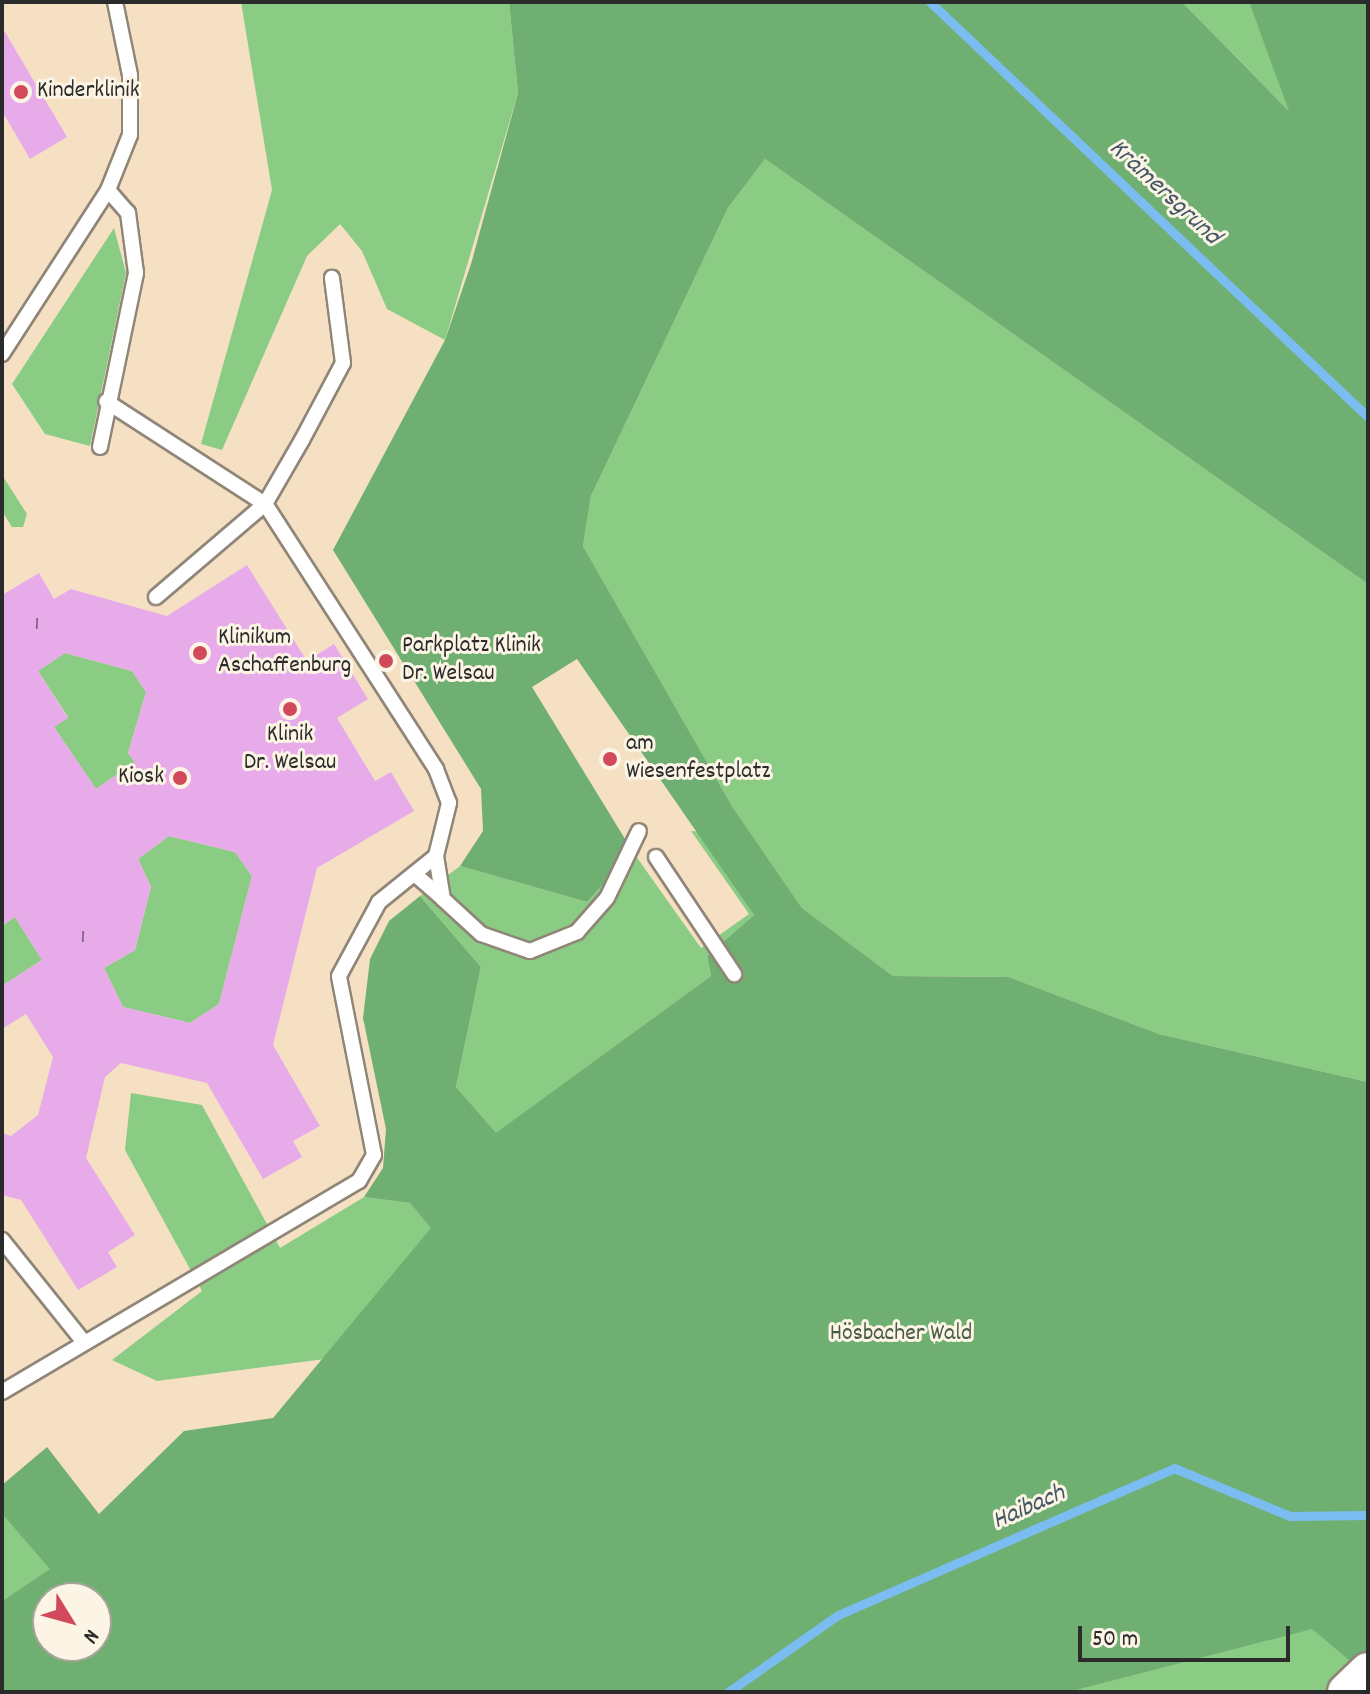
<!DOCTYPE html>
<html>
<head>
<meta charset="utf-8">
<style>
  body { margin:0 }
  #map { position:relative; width:1370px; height:1694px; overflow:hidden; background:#f5e0c4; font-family:Dekko,sans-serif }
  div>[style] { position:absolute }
  .green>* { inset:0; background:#8acc84 }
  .forest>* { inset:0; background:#6fb072 }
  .stream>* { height:9px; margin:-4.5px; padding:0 4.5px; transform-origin:4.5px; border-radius:4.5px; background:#7cbdf1 }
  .building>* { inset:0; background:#e8abea }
  .roads { filter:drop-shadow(2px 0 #908678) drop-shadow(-2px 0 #908678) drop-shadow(0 2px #908678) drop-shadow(0 -2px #908678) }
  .service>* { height:14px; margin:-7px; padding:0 7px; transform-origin:7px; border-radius:7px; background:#fff }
  .tertiary>* { height:36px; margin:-18px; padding:0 18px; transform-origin:18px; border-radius:18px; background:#fff }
  .dots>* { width:22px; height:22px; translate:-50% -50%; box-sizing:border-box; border:4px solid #fcf5e5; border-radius:50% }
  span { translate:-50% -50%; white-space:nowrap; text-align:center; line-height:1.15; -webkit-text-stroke:6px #fcf5e5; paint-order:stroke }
  .number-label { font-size:20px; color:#5a4b5b }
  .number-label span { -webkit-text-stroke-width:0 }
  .poi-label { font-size:24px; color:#2b2b2b }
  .left { translate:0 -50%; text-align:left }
  .right { translate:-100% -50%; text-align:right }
  .park-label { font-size:24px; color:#485b46 }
  .water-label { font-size:26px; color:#435766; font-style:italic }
  .frame { position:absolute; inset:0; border:4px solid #2b2b2b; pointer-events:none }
  .north { position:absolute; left:32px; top:1582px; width:80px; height:80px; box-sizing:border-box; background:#fcf5e5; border:2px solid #a8a49b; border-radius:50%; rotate:127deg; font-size:22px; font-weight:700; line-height:32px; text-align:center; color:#2b2b2b }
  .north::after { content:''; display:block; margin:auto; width:28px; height:36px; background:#d1495b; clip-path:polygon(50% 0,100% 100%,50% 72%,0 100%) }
  .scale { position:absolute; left:1078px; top:1626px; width:212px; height:36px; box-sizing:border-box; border:4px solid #2b2b2b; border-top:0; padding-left:10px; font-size:24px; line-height:28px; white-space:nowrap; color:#2b2b2b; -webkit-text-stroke:6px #fcf5e5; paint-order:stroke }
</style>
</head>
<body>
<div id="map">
  <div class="green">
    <i style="clip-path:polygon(241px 2px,509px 2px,518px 93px,445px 340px,387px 309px,362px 251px,340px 224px,307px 256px,222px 450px,201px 444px,272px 190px)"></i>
    <i style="clip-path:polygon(1182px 2px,1249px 2px,1291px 113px)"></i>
    <i style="clip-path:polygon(765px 159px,1368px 584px,1368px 1082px,1159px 1034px,1009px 977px,893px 976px,802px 908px,732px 806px,583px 546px,591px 496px,728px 208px)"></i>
    <i style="clip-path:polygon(114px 228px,126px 273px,90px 446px,45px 434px,12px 384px)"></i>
    <i style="clip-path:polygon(2px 475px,27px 514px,23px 527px,12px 527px,2px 511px)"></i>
    <i style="clip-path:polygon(65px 653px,132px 671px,146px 692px,128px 753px,135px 762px,96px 789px,54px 727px,68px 717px,38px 671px)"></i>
    <i style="clip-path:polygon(691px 831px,703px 832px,754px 915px,707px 956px,711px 976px,496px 1134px,456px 1087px,481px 967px,420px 896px,460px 866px,587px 902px,633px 852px,701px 948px,749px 914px)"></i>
    <i style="clip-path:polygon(169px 836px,235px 852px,252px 876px,219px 1004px,190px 1023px,123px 1007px,104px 968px,135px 950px,151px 887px,138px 859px)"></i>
    <i style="clip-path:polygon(15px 917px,42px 960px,2px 986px,2px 926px)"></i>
    <i style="clip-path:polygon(131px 1093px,202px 1105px,280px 1248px,364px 1197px,410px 1203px,432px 1228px,325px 1359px,157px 1381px,112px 1360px,202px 1291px,125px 1150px)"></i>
    <i style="clip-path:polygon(2px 1514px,51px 1569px,2px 1601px)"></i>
    <i style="clip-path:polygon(1312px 1628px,1368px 1676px,1368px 1692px,1069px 1692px)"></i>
  </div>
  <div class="forest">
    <i style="clip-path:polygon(evenodd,509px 2px,1182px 2px,1289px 111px,1249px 2px,1368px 2px,1368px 584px,765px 159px,728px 208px,591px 496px,583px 546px,732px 806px,802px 908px,893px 976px,1009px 977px,1159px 1034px,1368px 1082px,1368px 1676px,1312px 1629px,1069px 1692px,2px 1692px,2px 1601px,50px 1569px,2px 1514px,2px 1485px,47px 1447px,99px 1514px,184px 1431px,273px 1418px,431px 1228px,410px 1203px,364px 1197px,383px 1168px,386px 1129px,363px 1018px,370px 959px,389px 921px,420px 896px,481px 967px,456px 1087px,496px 1133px,711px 976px,707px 956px,754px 915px,577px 659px,532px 687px,633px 852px,587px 902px,460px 866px,483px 831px,481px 789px,333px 550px,445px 340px,471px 264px,518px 93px,509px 2px,48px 1598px,96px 1598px,96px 1646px,48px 1646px,48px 1598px)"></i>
  </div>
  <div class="stream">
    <i style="left:930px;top:2px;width:603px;rotate:43.46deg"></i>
    <i style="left:728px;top:1692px;width:134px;rotate:-35deg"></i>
    <i style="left:838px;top:1615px;width:367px;rotate:-23.6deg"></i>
    <i style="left:1174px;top:1468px;width:126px;rotate:22.5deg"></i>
    <i style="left:1290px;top:1516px;width:78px;rotate:-0.7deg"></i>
  </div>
  <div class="building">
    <i style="clip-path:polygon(2px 27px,67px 137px,30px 159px,2px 111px)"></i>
    <i style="clip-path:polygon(evenodd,247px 565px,307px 661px,334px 644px,368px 699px,337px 718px,375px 781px,391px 772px,414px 811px,317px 868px,273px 1045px,320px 1126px,293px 1141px,302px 1157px,263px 1179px,207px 1083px,121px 1063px,105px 1077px,86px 1158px,135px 1235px,108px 1252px,117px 1267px,78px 1290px,21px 1200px,2px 1195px,2px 1133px,11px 1136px,38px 1115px,53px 1057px,26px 1014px,2px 1029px,2px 986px,42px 960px,15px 917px,2px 926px,2px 595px,39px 573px,54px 599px,71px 589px,167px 616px,247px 565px,65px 653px,132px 671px,146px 692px,128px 753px,135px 762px,96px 789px,54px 727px,68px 718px,38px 671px,65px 653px,247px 565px,169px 836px,235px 852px,252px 876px,219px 1004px,190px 1023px,123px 1007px,104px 968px,135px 950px,151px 887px,138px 859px,169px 836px)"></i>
  </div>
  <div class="roads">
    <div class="service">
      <i style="left:2px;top:354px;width:195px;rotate:-57.1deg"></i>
      <i style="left:108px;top:190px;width:59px;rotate:-68.2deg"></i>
      <i style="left:130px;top:135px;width:60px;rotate:-90deg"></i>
      <i style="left:130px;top:75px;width:75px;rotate:-101.6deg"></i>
      <i style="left:100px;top:447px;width:178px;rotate:-78.3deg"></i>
      <i style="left:136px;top:273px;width:61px;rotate:-97.6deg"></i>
      <i style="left:128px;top:213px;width:30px;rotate:-131deg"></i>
      <i style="left:156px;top:597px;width:143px;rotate:-40.5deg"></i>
      <i style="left:265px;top:504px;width:74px;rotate:-60deg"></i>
      <i style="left:302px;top:440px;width:87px;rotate:-62deg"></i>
      <i style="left:343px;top:363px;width:86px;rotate:-97.4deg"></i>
      <i style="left:656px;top:857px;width:141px;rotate:56.3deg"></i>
      <i style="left:418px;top:877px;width:33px;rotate:41deg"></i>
      <i style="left:443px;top:899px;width:44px;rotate:-99.2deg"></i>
      <i style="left:443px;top:899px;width:52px;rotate:42.6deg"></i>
      <i style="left:481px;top:934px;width:52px;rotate:19.1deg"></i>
      <i style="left:530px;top:951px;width:51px;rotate:-22deg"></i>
      <i style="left:577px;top:932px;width:45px;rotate:-48.6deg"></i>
      <i style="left:607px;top:898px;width:74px;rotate:-64.5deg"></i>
      <i style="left:2px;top:1240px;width:129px;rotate:51.3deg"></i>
      <i style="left:2px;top:1392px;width:415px;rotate:-30.6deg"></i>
      <i style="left:359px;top:1181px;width:30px;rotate:-60deg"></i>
      <i style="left:374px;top:1155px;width:182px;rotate:-101.1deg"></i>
      <i style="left:339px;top:976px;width:84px;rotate:-61.6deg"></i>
      <i style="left:379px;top:902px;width:73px;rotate:-38.9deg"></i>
      <i style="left:436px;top:856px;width:55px;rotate:-76.2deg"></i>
      <i style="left:449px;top:803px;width:36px;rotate:-111deg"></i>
      <i style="left:436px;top:769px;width:315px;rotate:-122.8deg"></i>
      <i style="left:265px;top:504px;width:189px;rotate:-147.1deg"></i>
    </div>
    <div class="tertiary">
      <i style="left:1346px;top:1692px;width:30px;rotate:-44deg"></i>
    </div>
  </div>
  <div class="dots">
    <i style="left:21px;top:92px;background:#d1495b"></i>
    <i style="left:200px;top:653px;background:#d1495b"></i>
    <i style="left:386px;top:661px;background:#d1495b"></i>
    <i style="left:290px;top:709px;background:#d1495b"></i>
    <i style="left:610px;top:759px;background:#d1495b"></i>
    <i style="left:180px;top:778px;background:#d1495b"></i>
  </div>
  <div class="number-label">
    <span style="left:37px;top:625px">1</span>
    <span style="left:83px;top:938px">1</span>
  </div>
  <div class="poi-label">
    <span class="left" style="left:37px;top:92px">Kinderklinik</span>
    <span class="left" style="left:218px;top:653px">Klinikum<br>Aschaffenburg</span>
    <span class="left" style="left:402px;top:661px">Parkplatz Klinik<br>Dr. Welsau</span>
    <span style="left:290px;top:750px">Klinik<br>Dr. Welsau</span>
    <span class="left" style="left:626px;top:759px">am<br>Wiesenfestplatz</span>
    <span class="right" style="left:164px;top:778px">Kiosk</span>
  </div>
  <div class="park-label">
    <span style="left:901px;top:1335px">Hösbacher Wald</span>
  </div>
  <div class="water-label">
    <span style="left:1164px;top:193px;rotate:43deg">Krämersgrund</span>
    <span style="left:1029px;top:1508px;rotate:-24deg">Haibach</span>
  </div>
  <div class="frame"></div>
  <div class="north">N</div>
  <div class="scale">50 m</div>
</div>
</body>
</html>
